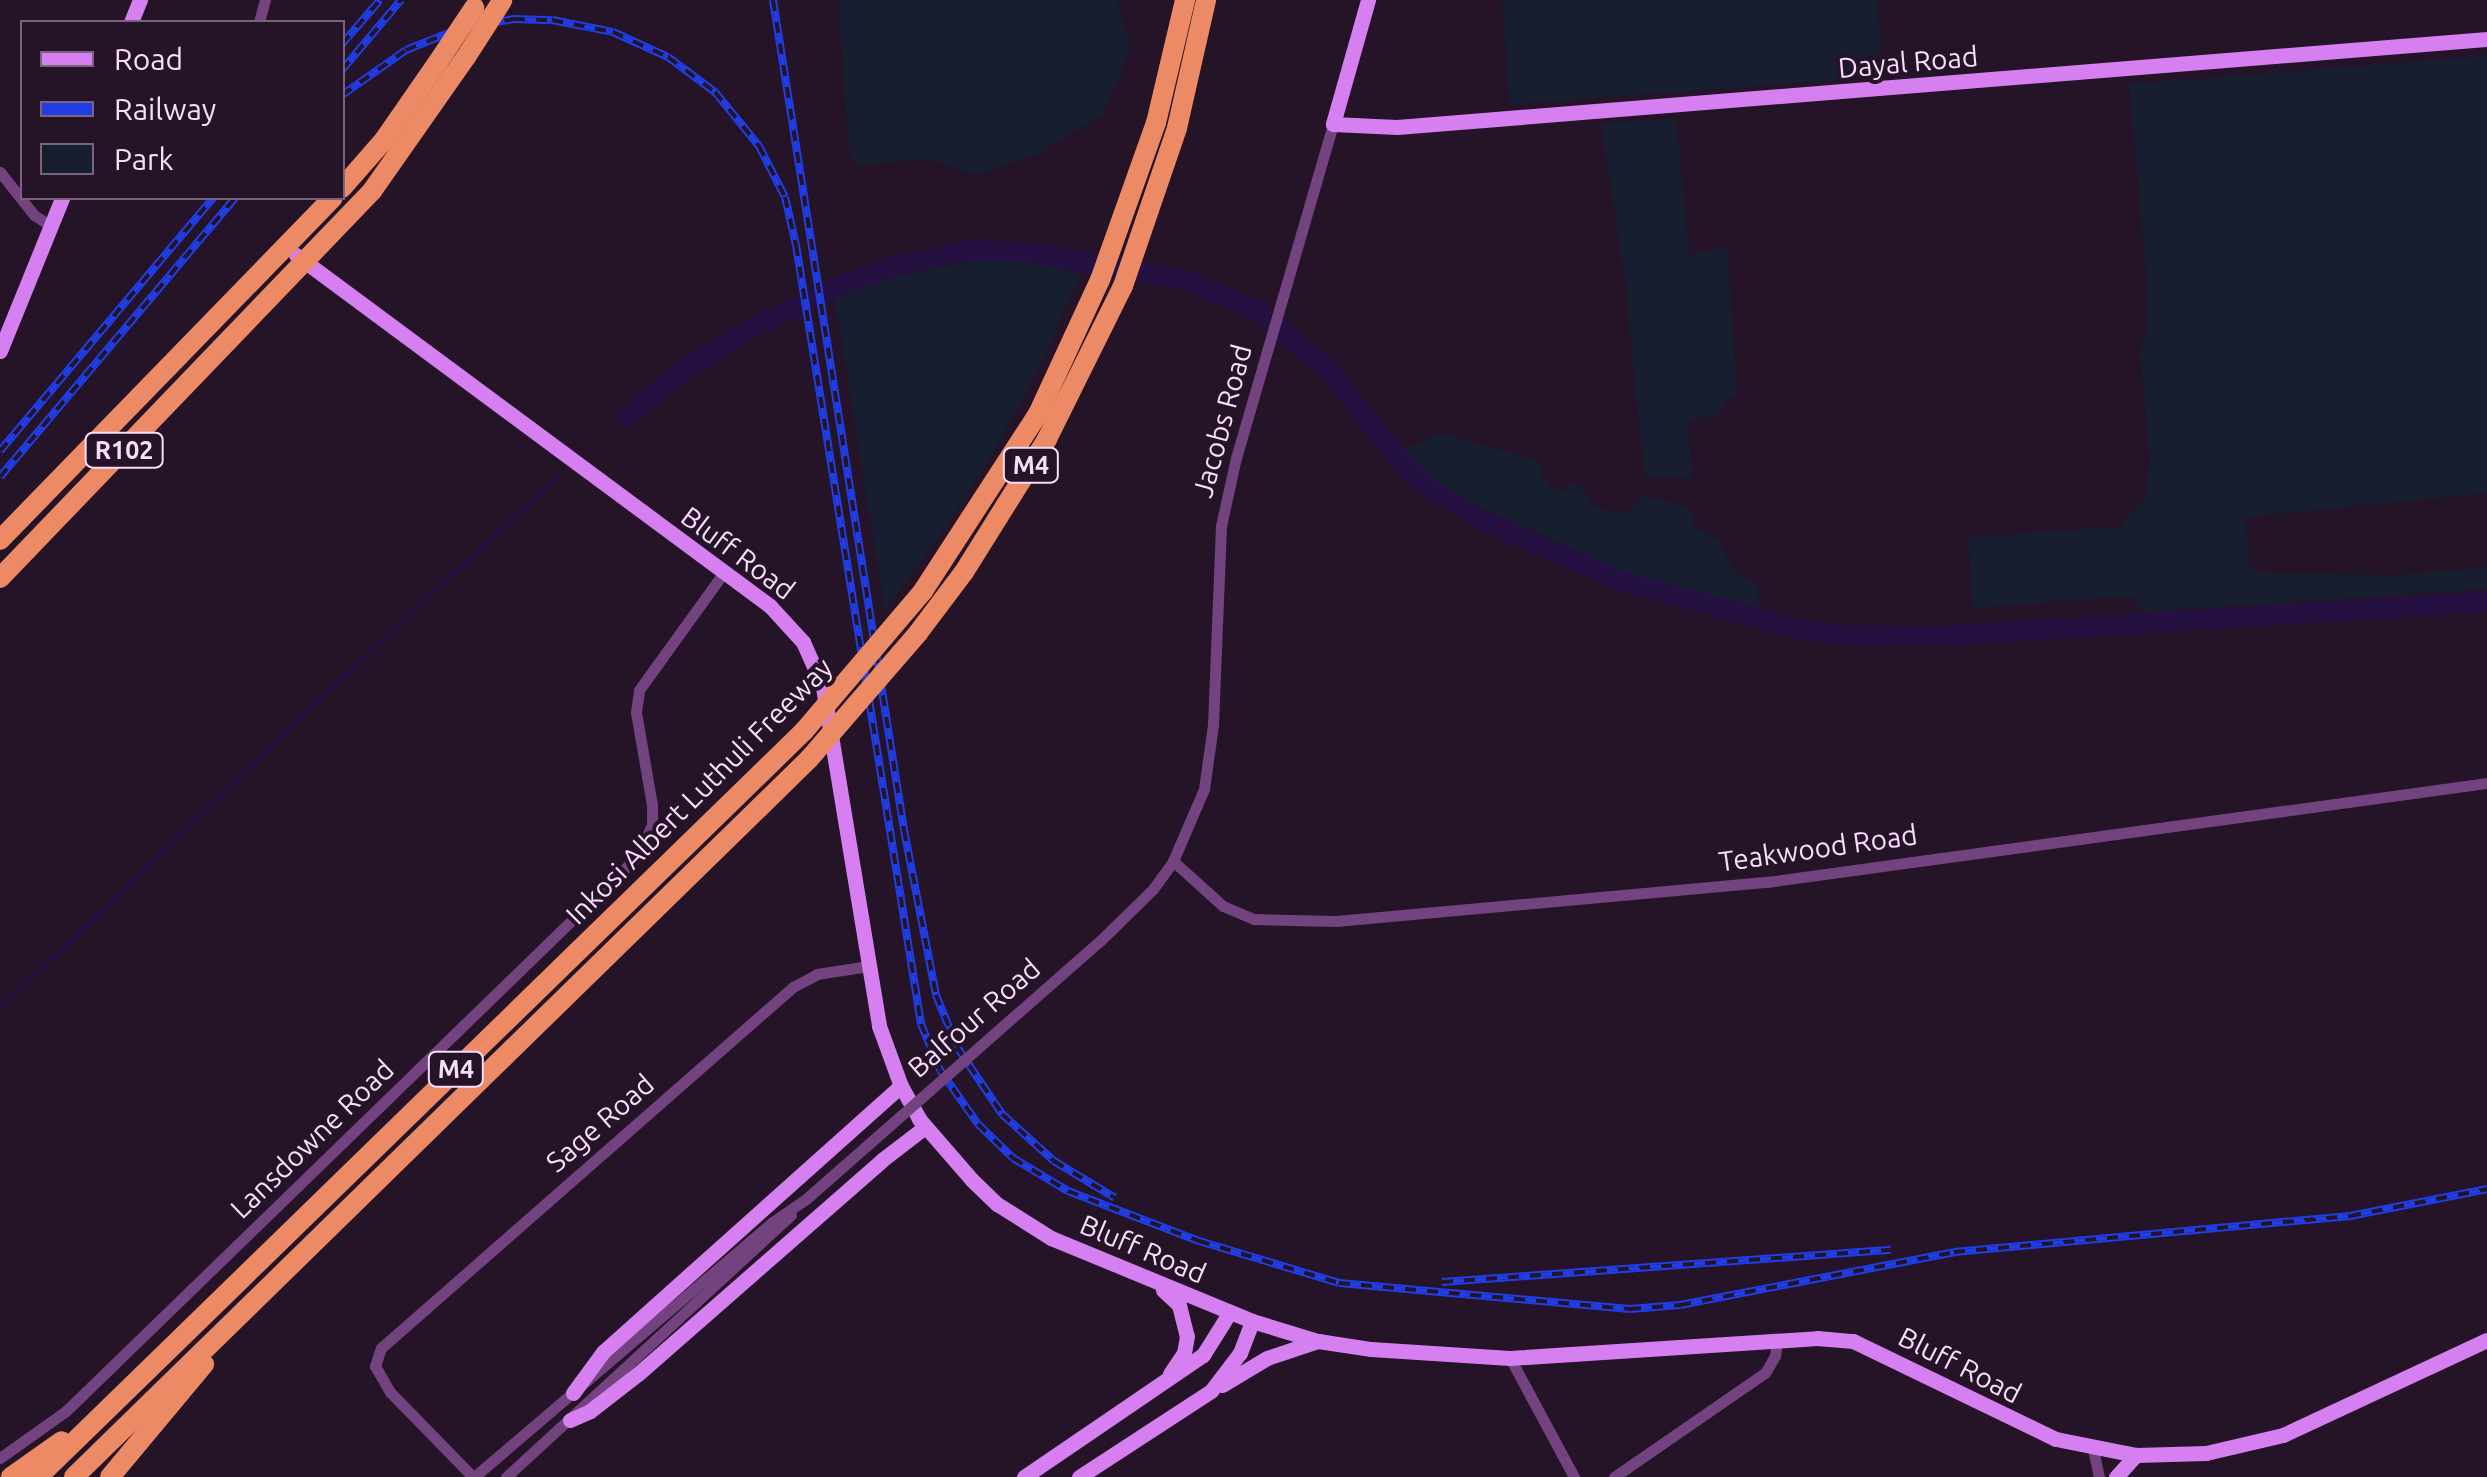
<!DOCTYPE html>
<html>
<head>
<meta charset="utf-8">
<style>
  body { margin:0 }
  #map { position:relative; width:2487px; height:1477px; overflow:hidden; background:#251327; font-family:Ubuntu,sans-serif }
  div>[style] { position:absolute }
  .green>* { inset:0; background:#171e30 }
  .stream>* { height:4px; margin:-2px; padding:0 2px; transform-origin:2px; border-radius:2px; background:#241142 }
  .river>* { height:20px; margin:-10px; padding:0 10px; transform-origin:10px; border-radius:10px; background:#241142 }
  .street>* { height:11px; margin:-5.5px; padding:0 5.5px; transform-origin:5.5px; border-radius:5.5px; background:#734380 }
  .secondary>* { height:15px; margin:-7.5px; padding:0 7.5px; transform-origin:7.5px; border-radius:7.5px; background:#d67ff0 }
  .highway>* { height:20px; margin:-10px; padding:0 10px; transform-origin:10px; border-radius:10px; background:#ed8a66 }
  .rail>* { height:8px; margin-top:-4px; transform-origin:0; background:repeating-linear-gradient(90deg,#251327 0 11px,#1f3ee5 0 22px); box-sizing:border-box; border-block:2px solid #1f3ee5 }
  .street-bridge>* { height:11px; margin:-5.5px; padding:0 5.5px; transform-origin:5.5px; border-radius:5.5px; background:#734380 }
  .highway-bridge>* { height:20px; margin:-10px; padding:0 10px; transform-origin:10px; border-radius:10px; background:#ed8a66 }
  span { translate:-50% -50%; white-space:nowrap; text-align:center; line-height:1.15; -webkit-text-stroke:8px #251327; paint-order:stroke }
  .shield-label span { padding:2px 8px; background:#251327; border:2px solid; border-radius:8px; -webkit-text-stroke-width:0 }
  .shield-label { font-size:25px; color:#f7ddfb; font-weight:700 }
  .street-label { font-size:28px; color:#f7ddfb }
  .legend { position:absolute; left:20px; top:20px; width:325px; height:180px; box-sizing:border-box; background:#251327; border:2px solid #79647c; margin:0; padding:12px 18px; list-style:none; font-size:30px; color:#f7ddfb }
  .legend li { display:flex; align-items:center; gap:20px; height:50px }
  .legend b { width:50px; border:2px solid #79647c }
</style>
</head>
<body>
<div id="map">
  <div class="green">
    <i style="clip-path:polygon(838px 0,1117px 0,1131px 48px,1103px 114px,1040px 153px,975px 175px,930px 159px,861px 165px,854px 162px,849px 151px)"></i>
    <i style="clip-path:polygon(1502px 0,1877px 0,1883px 77px,1510px 104px)"></i>
    <i style="clip-path:polygon(2487px 56px,2487px 493px,2245px 517px,2250px 569px,2268px 573px,2400px 575px,2487px 567px,2487px 589px,2143px 612px,2131px 596px,1973px 608px,1968px 537px,2119px 527px,2146px 497px,2150px 461px,2140px 350px,2147px 329px,2148px 294px,2129px 84px)"></i>
    <i style="clip-path:polygon(1676px 118px,1689px 255px,1727px 247px,1737px 395px,1728px 398px,1719px 415px,1688px 420px,1692px 479px,1644px 476px,1625px 280px,1601px 124px)"></i>
    <i style="clip-path:polygon(982px 259px,1018px 259px,1081px 274px,1040px 366px,994px 452px,942px 533px,885px 611px,834px 296px,878px 280px)"></i>
    <i style="clip-path:polygon(1440px 433px,1538px 461px,1542px 476px,1550px 486px,1565px 493px,1571px 484px,1579px 484px,1594px 505px,1614px 514px,1630px 510px,1645px 496px,1690px 507px,1693px 527px,1718px 539px,1734px 570px,1758px 588px,1759px 608px,1633px 576px,1450px 493px,1424px 474px,1402px 450px)"></i>
  </div>
  <div class="stream">
    <i style="left:0;top:1009px;width:537px;rotate:-44.02deg"></i>
    <i style="left:386px;top:636px;width:235px;rotate:-42.6deg"></i>
  </div>
  <div class="river">
    <i style="left:628px;top:416px;width:70px;rotate:-39.8deg"></i>
    <i style="left:682px;top:371px;width:84px;rotate:-31.4deg"></i>
    <i style="left:754px;top:327px;width:95px;rotate:-25.5deg"></i>
    <i style="left:840px;top:286px;width:60px;rotate:-20.6deg"></i>
    <i style="left:896px;top:265px;width:76px;rotate:-11.3deg"></i>
    <i style="left:971px;top:250px;width:52px;rotate:2.2deg"></i>
    <i style="left:1023px;top:252px;width:164px;rotate:9.8deg"></i>
    <i style="left:1185px;top:280px;width:78px;rotate:22.6deg"></i>
    <i style="left:1257px;top:310px;width:93px;rotate:40.2deg"></i>
    <i style="left:1328px;top:370px;width:127px;rotate:51.4deg"></i>
    <i style="left:1407px;top:469px;width:34px;rotate:40deg"></i>
    <i style="left:1433px;top:491px;width:58px;rotate:31deg"></i>
    <i style="left:1483px;top:521px;width:148px;rotate:23.5deg"></i>
    <i style="left:1619px;top:580px;width:175px;rotate:15.5deg"></i>
    <i style="left:1788px;top:627px;width:54px;rotate:8.6deg"></i>
    <i style="left:1841px;top:635px;width:96px;rotate:0.6deg"></i>
    <i style="left:1937px;top:636px;width:551px;rotate:-3.54deg"></i>
  </div>
  <div class="street">
    <i style="left:259px;top:22px;width:23px;rotate:-75deg"></i>
    <i style="left:0;top:172px;width:55px;rotate:51.7deg"></i>
    <i style="left:34px;top:215px;width:20px;rotate:33deg"></i>
    <i style="left:1173px;top:861px;width:67px;rotate:42deg"></i>
    <i style="left:1223px;top:906px;width:34px;rotate:23deg"></i>
    <i style="left:1254px;top:919px;width:82px;rotate:1.4deg"></i>
    <i style="left:1336px;top:921px;width:433px;rotate:-5.2deg"></i>
    <i style="left:1767px;top:882px;width:727px;rotate:-7.83deg"></i>
    <i style="left:1101px;top:940px;width:73px;rotate:-44.4deg"></i>
    <i style="left:1153px;top:889px;width:34px;rotate:-54deg"></i>
    <i style="left:1173px;top:861px;width:78px;rotate:-66.7deg"></i>
    <i style="left:1204px;top:789px;width:65px;rotate:-82deg"></i>
    <i style="left:1213px;top:725px;width:199px;rotate:-87.7deg"></i>
    <i style="left:1221px;top:526px;width:70px;rotate:-77.6deg"></i>
    <i style="left:1236px;top:458px;width:348px;rotate:-73.8deg"></i>
    <i style="left:1510px;top:1358px;width:135px;rotate:61.7deg"></i>
    <i style="left:2093px;top:1449px;width:29px;rotate:78deg"></i>
    <i style="left:0;top:1458px;width:81px;rotate:-35.5deg"></i>
    <i style="left:66px;top:1411px;width:798px;rotate:-44.14deg"></i>
    <i style="left:639px;top:855px;width:34px;rotate:-67deg"></i>
    <i style="left:652px;top:824px;width:19px;rotate:-90deg"></i>
    <i style="left:652px;top:805px;width:94px;rotate:-99.8deg"></i>
    <i style="left:636px;top:712px;width:22px;rotate:-82deg"></i>
    <i style="left:639px;top:690px;width:145px;rotate:-54.2deg"></i>
    <i style="left:473px;top:1477px;width:119px;rotate:-134.3deg"></i>
    <i style="left:390px;top:1392px;width:30px;rotate:-120deg"></i>
    <i style="left:375px;top:1366px;width:19px;rotate:-72deg"></i>
    <i style="left:381px;top:1348px;width:548px;rotate:-41.23deg"></i>
    <i style="left:793px;top:987px;width:27px;rotate:-28deg"></i>
    <i style="left:817px;top:974px;width:52px;rotate:-8.9deg"></i>
    <i style="left:474px;top:1477px;width:391px;rotate:-40.5deg"></i>
    <i style="left:771px;top:1223px;width:42px;rotate:-34.4deg"></i>
    <i style="left:506px;top:1477px;width:387px;rotate:-42.6deg"></i>
    <i style="left:1614px;top:1477px;width:183px;rotate:-34.6deg"></i>
    <i style="left:1765px;top:1373px;width:20px;rotate:-60deg"></i>
    <i style="left:1775px;top:1356px;width:15px;rotate:-82deg"></i>
  </div>
  <div class="secondary">
    <i style="left:1368px;top:0;width:129px;rotate:105.8deg"></i>
    <i style="left:1333px;top:124px;width:64px;rotate:2.7deg"></i>
    <i style="left:1397px;top:127px;width:1094px;rotate:-4.62deg"></i>
    <i style="left:131px;top:22px;width:24px;rotate:-68deg"></i>
    <i style="left:296px;top:255px;width:590px;rotate:36.52deg"></i>
    <i style="left:770px;top:606px;width:49px;rotate:47.5deg"></i>
    <i style="left:803px;top:642px;width:49px;rotate:66deg"></i>
    <i style="left:823px;top:687px;width:344px;rotate:80.6deg"></i>
    <i style="left:879px;top:1026px;width:64px;rotate:69.9deg"></i>
    <i style="left:901px;top:1086px;width:38px;rotate:61deg"></i>
    <i style="left:919px;top:1119px;width:81px;rotate:49deg"></i>
    <i style="left:972px;top:1180px;width:35px;rotate:44deg"></i>
    <i style="left:997px;top:1204px;width:64px;rotate:32.2deg"></i>
    <i style="left:1051px;top:1238px;width:217px;rotate:22.4deg"></i>
    <i style="left:1252px;top:1321px;width:69px;rotate:16.9deg"></i>
    <i style="left:1318px;top:1341px;width:54px;rotate:8.6deg"></i>
    <i style="left:1371px;top:1349px;width:139px;rotate:3.7deg"></i>
    <i style="left:1510px;top:1358px;width:308px;rotate:-3.7deg"></i>
    <i style="left:1817px;top:1338px;width:36px;rotate:5deg"></i>
    <i style="left:1853px;top:1341px;width:225px;rotate:25.8deg"></i>
    <i style="left:2056px;top:1439px;width:82px;rotate:11.3deg"></i>
    <i style="left:2136px;top:1455px;width:70px;rotate:-1.6deg"></i>
    <i style="left:2206px;top:1453px;width:79px;rotate:-13.2deg"></i>
    <i style="left:2283px;top:1435px;width:225px;rotate:-25deg"></i>
    <i style="left:0;top:351px;width:165px;rotate:-67.9deg"></i>
    <i style="left:1163px;top:1290px;width:22px;rotate:43deg"></i>
    <i style="left:1179px;top:1305px;width:32px;rotate:76deg"></i>
    <i style="left:1187px;top:1336px;width:17px;rotate:100deg"></i>
    <i style="left:1184px;top:1353px;width:25px;rotate:124deg"></i>
    <i style="left:1222px;top:1385px;width:52px;rotate:-31deg"></i>
    <i style="left:1267px;top:1358px;width:54px;rotate:-18.4deg"></i>
    <i style="left:573px;top:1393px;width:51px;rotate:-53.8deg"></i>
    <i style="left:603px;top:1352px;width:399px;rotate:-41.8deg"></i>
    <i style="left:570px;top:1420px;width:22px;rotate:-24deg"></i>
    <i style="left:590px;top:1411px;width:62px;rotate:-37.8deg"></i>
    <i style="left:639px;top:1373px;width:323px;rotate:-41.2deg"></i>
    <i style="left:882px;top:1160px;width:54px;rotate:-37.5deg"></i>
    <i style="left:1024px;top:1477px;width:217px;rotate:-34.3deg"></i>
    <i style="left:1203px;top:1355px;width:51px;rotate:-57.9deg"></i>
    <i style="left:1079px;top:1477px;width:158px;rotate:-33.1deg"></i>
    <i style="left:1211px;top:1391px;width:48px;rotate:-52.7deg"></i>
    <i style="left:1240px;top:1353px;width:34px;rotate:-69deg"></i>
    <i style="left:2116px;top:1477px;width:30px;rotate:-48deg"></i>
  </div>
  <div class="highway">
    <i style="left:342px;top:188px;width:64px;rotate:-48.8deg"></i>
    <i style="left:384px;top:140px;width:91px;rotate:-55.3deg"></i>
    <i style="left:0;top:540px;width:477px;rotate:-45.8deg"></i>
    <i style="left:0;top:578px;width:537px;rotate:-46.13deg"></i>
    <i style="left:372px;top:191px;width:164px;rotate:-55deg"></i>
    <i style="left:923px;top:591px;width:211px;rotate:-57deg"></i>
    <i style="left:1038px;top:414px;width:148px;rotate:-65.2deg"></i>
    <i style="left:1100px;top:280px;width:167px;rotate:-70.4deg"></i>
    <i style="left:1156px;top:123px;width:126px;rotate:-76.7deg"></i>
    <i style="left:918px;top:633px;width:76px;rotate:-53deg"></i>
    <i style="left:964px;top:572px;width:157px;rotate:-58deg"></i>
    <i style="left:1047px;top:439px;width:171px;rotate:-63.6deg"></i>
    <i style="left:1123px;top:286px;width:167px;rotate:-71.1deg"></i>
    <i style="left:1177px;top:128px;width:131px;rotate:-77.2deg"></i>
    <i style="left:11px;top:1477px;width:62px;rotate:-35.2deg"></i>
    <i style="left:38px;top:1477px;width:1069px;rotate:-44.24deg"></i>
    <i style="left:74px;top:1477px;width:1027px;rotate:-44.33deg"></i>
    <i style="left:110px;top:1477px;width:147px;rotate:-50.2deg"></i>
  </div>
  <div class="rail">
    <i style="left:773px;top:0;width:840px;rotate:81.03deg"></i>
    <i style="left:904px;top:830px;width:168px;rotate:79deg"></i>
    <i style="left:936px;top:995px;width:56px;rotate:68deg"></i>
    <i style="left:957px;top:1047px;width:81px;rotate:56.1deg"></i>
    <i style="left:1002px;top:1114px;width:70px;rotate:42.1deg"></i>
    <i style="left:1054px;top:1161px;width:71px;rotate:31.2deg"></i>
    <i style="left:342px;top:44px;width:58px;rotate:-49.2deg"></i>
    <i style="left:342px;top:70px;width:92px;rotate:-49.9deg"></i>
    <i style="left:342px;top:95px;width:78px;rotate:-35.1deg"></i>
    <i style="left:406px;top:50px;width:59px;rotate:-21.8deg"></i>
    <i style="left:461px;top:28px;width:54px;rotate:-9.6deg"></i>
    <i style="left:514px;top:19px;width:38px;rotate:2deg"></i>
    <i style="left:552px;top:20px;width:62px;rotate:11.1deg"></i>
    <i style="left:613px;top:32px;width:60px;rotate:24.4deg"></i>
    <i style="left:668px;top:57px;width:59px;rotate:36.7deg"></i>
    <i style="left:715px;top:92px;width:70px;rotate:50.8deg"></i>
    <i style="left:759px;top:146px;width:57px;rotate:63deg"></i>
    <i style="left:785px;top:197px;width:49px;rotate:77.1deg"></i>
    <i style="left:796px;top:245px;width:789px;rotate:80.88deg"></i>
    <i style="left:921px;top:1024px;width:50px;rotate:67.6deg"></i>
    <i style="left:940px;top:1070px;width:66px;rotate:54.9deg"></i>
    <i style="left:978px;top:1124px;width:49px;rotate:44.2deg"></i>
    <i style="left:1013px;top:1158px;width:64px;rotate:31deg"></i>
    <i style="left:1068px;top:1191px;width:140px;rotate:20.9deg"></i>
    <i style="left:1199px;top:1241px;width:146px;rotate:16.7deg"></i>
    <i style="left:1339px;top:1283px;width:292px;rotate:5.1deg"></i>
    <i style="left:1630px;top:1309px;width:50px;rotate:-4.6deg"></i>
    <i style="left:1680px;top:1305px;width:279px;rotate:-10.9deg"></i>
    <i style="left:1954px;top:1252px;width:398px;rotate:-5.2deg"></i>
    <i style="left:2350px;top:1216px;width:140px;rotate:-11.1deg"></i>
    <i style="left:0;top:451px;width:331px;rotate:-49.9deg"></i>
    <i style="left:0;top:477px;width:365px;rotate:-49.9deg"></i>
    <i style="left:1442px;top:1282px;width:450px;rotate:-4.1deg"></i>
  </div>
  <div class="street-bridge">
    <i style="left:806px;top:1199px;width:393px;rotate:-41.3deg"></i>
  </div>
  <div class="highway-bridge">
    <i style="left:466px;top:57px;width:67px;rotate:-57.3deg"></i>
    <i style="left:436px;top:65px;width:69px;rotate:-56.3deg"></i>
    <i style="left:804px;top:731px;width:184px;rotate:-49.6deg"></i>
    <i style="left:809px;top:759px;width:167px;rotate:-49.1deg"></i>
  </div>
  <div class="shield-label">
    <span style="left:124px;top:450px">R102</span>
    <span style="left:1031px;top:465px">M4</span>
    <span style="left:456px;top:1069px">M4</span>
  </div>
  <div class="street-label">
    <span style="left:1908px;top:62px;rotate:-5deg">Dayal Road</span>
    <span style="left:1222px;top:421px;rotate:-75deg">Jacobs Road</span>
    <span style="left:738px;top:553px;rotate:37deg">Bluff Road</span>
    <span style="left:699px;top:791px;rotate:-45deg">Inkosi Albert Luthuli Freeway</span>
    <span style="left:1818px;top:848px;rotate:-8deg">Teakwood Road</span>
    <span style="left:974px;top:1018px;rotate:-41deg">Balfour Road</span>
    <span style="left:600px;top:1123px;rotate:-41deg">Sage Road</span>
    <span style="left:312px;top:1139px;rotate:-44deg">Lansdowne Road</span>
    <span style="left:1143px;top:1249px;rotate:23deg">Bluff Road</span>
    <span style="left:1960px;top:1365px;rotate:27deg">Bluff Road</span>
  </div>
  <ul class="legend">
  <li><b style="height:12px;background:#d67ff0"></b>Road</li>
  <li><b style="height:12px;background:#1f3ee5"></b>Railway</li>
  <li><b style="height:28px;background:#171e30"></b>Park</li>
  </ul>
</div>
</body>
</html>
